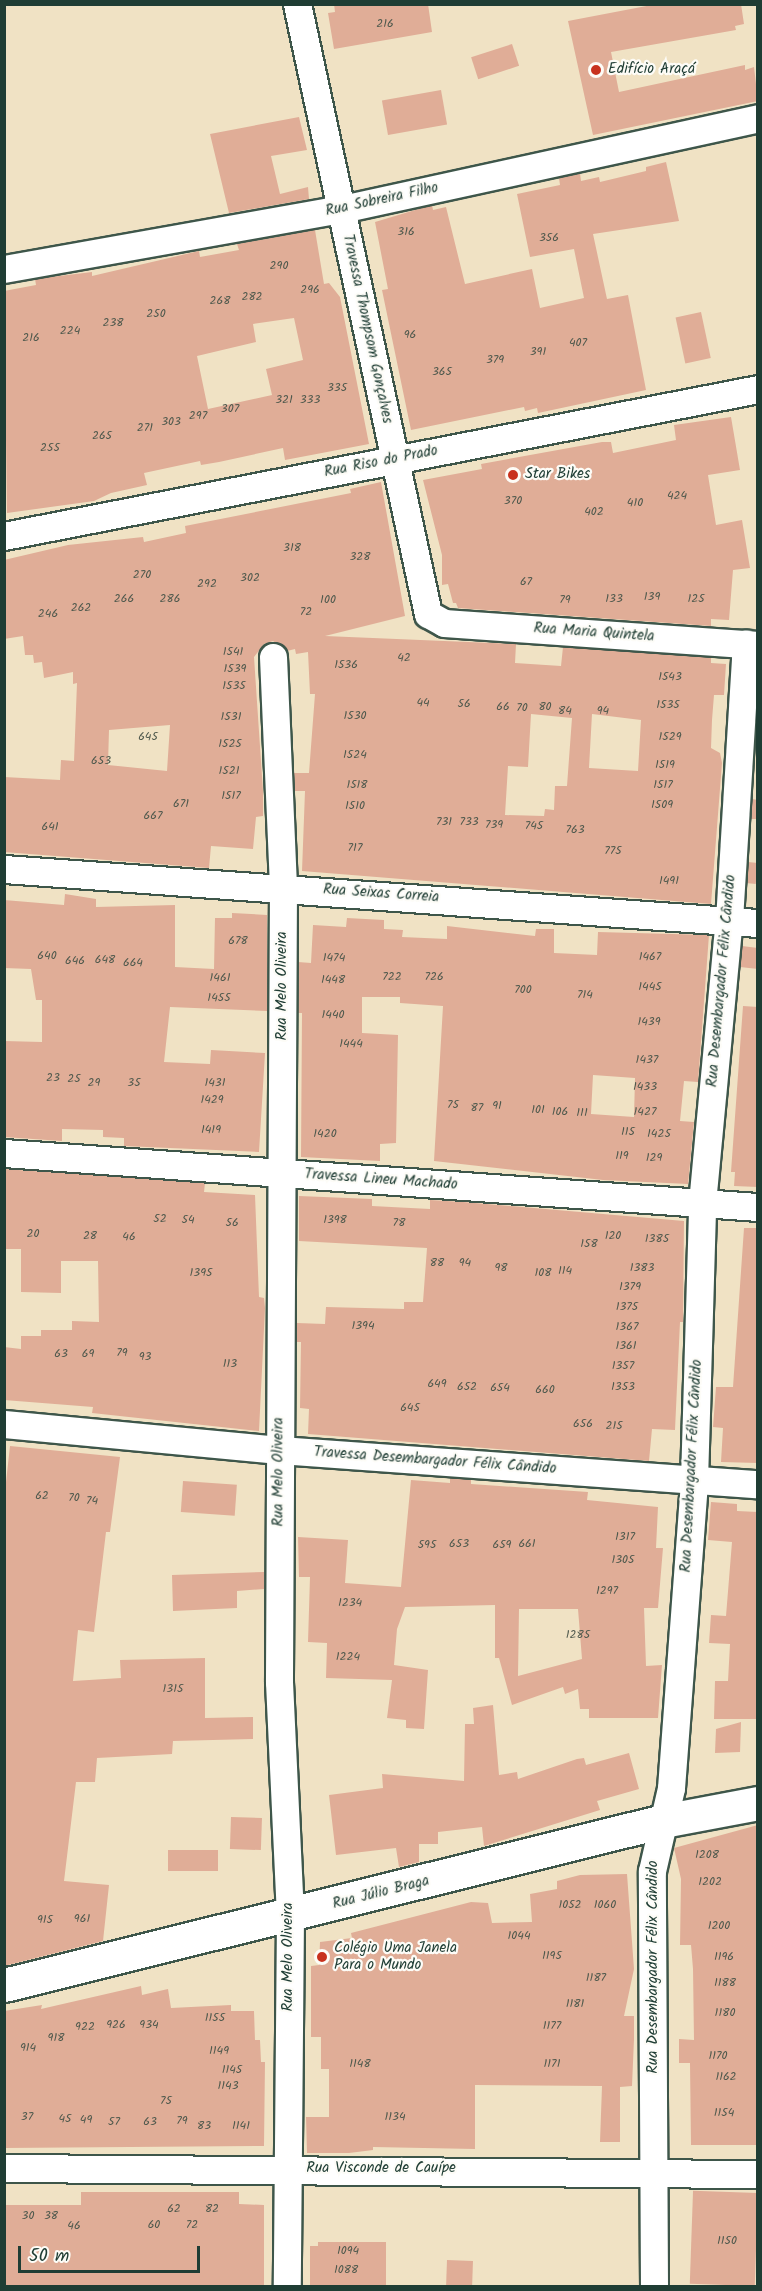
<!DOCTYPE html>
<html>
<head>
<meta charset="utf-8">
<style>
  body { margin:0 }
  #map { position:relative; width:762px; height:2291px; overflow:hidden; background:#f0e2c4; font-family:Kalam,sans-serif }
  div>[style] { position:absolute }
  .building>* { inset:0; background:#e0ad97; transform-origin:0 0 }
  .roads { filter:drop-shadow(2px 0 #3e564a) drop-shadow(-2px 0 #3e564a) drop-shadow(0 2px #3e564a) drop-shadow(0 -2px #3e564a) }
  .minor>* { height:27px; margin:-13.5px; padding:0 13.5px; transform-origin:13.5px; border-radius:13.5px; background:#fff }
  .tertiary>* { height:33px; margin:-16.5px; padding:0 16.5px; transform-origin:16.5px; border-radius:16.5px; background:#fff }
  .dots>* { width:16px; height:16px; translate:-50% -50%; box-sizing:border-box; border:3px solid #fdfcf7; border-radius:50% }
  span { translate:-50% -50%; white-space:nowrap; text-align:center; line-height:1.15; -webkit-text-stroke:4.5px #fdfcf7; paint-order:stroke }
  .number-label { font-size:12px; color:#4f594d }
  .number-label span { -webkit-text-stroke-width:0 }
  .poi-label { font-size:15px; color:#1f3d34 }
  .left { translate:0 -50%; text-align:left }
  .street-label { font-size:15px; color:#1f3d34 }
  .frame { position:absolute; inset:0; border:6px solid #1f3d34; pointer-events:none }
  .scale { position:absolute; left:18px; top:2246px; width:182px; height:27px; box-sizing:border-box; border:3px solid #1f3d34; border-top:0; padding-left:8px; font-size:18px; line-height:21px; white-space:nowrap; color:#1f3d34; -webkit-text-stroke:4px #fdfcf7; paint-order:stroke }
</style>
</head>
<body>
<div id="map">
  <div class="building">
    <i style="clip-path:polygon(334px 4px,428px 4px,432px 32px,334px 49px,328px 13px,335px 12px)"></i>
    <i style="clip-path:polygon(657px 4px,741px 4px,744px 24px,735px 26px,736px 30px,611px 52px,619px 92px,745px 65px,745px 70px,754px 67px,758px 101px,593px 135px,568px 21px)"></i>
    <i style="left:512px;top:44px;width:23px;height:43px;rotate:72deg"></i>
    <i style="left:441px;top:90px;width:35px;height:60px;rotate:80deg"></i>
    <i style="clip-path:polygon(299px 117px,307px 150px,271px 156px,280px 194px,308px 187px,309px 199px,229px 213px,210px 134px)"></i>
    <i style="clip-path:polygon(666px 162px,679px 221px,593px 234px,607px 299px,628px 295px,646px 390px,538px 413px,537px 408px,525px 411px,524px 407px,411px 430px,382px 290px,388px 289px,375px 222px,432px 205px,433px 210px,446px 207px,465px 284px,532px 269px,540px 308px,584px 298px,574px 249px,530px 257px,517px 194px,560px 185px,559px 178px,580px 173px,581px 181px,599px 177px,600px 182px,646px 171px,646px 167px)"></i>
    <i style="clip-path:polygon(evenodd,315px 230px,324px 284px,329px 283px,340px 297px,369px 444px,285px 460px,283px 448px,219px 462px,201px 465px,200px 461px,144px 473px,147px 485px,111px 493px,94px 501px,7px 513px,4px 291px,36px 285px,35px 279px,92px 272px,92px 276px,199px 251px,200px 257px,239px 250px,237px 244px,315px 230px,294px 318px,303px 360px,266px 369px,272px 395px,208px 409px,197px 356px,256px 342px,253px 324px,294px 318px)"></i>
    <i style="left:701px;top:312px;width:47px;height:26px;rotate:78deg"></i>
    <i style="clip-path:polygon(731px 417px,740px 470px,708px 475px,716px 525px,742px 520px,750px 568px,733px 570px,729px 620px,711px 619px,711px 626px,458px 608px,456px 603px,453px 603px,448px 584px,442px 585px,442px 555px,423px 480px,482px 469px,481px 464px,602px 442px,611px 442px,613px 453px,676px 440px,674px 425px)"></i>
    <i style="clip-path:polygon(evenodd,381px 482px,405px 616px,325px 636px,516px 644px,515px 663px,561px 666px,563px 647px,711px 657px,711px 663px,726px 664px,724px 695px,714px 695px,712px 720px,711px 748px,720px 753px,722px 763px,711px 904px,302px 871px,305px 791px,295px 791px,294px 773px,309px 773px,315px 694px,310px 694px,308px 652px,296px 654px,295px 649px,287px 651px,273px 641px,264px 644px,254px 657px,263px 791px,263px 816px,256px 817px,253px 849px,211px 846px,209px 868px,4px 852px,4px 777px,60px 780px,61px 760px,74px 761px,77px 683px,73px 684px,73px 672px,44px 678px,42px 662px,34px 663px,33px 655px,25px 655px,23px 636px,4px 639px,4px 560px,68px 545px,143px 537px,144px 542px,186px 533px,185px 526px,351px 493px,350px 489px,381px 482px,531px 714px,572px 718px,567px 786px,555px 786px,554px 810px,545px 809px,544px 816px,505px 815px,508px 766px,528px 767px,531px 714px,381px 482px,592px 714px,641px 720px,638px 771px,589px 768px,592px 714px,381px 482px,170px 725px,167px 771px,108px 765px,109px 730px,170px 725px)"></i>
    <i style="clip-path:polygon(752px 799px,758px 800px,758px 819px,751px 819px)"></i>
    <i style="left:748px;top:862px;width:10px;height:21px;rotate:6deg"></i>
    <i style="clip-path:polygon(65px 894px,96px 899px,96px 907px,175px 905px,175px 967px,214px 969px,215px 918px,232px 918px,232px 913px,267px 915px,267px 1011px,170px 1007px,164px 1062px,210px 1064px,211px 1050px,265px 1053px,259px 1152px,124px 1146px,124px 1138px,103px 1137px,103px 1130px,62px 1129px,62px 1141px,4px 1137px,4px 1041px,42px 1042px,42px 1000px,36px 1000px,31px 969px,4px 968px,4px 900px,64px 905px)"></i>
    <i style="clip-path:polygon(evenodd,347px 918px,384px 920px,384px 929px,403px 930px,402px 937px,447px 939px,447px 926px,535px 936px,536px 929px,554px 929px,554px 953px,597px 955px,598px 932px,709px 935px,698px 1082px,684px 1081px,680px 1121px,694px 1122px,688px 1184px,603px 1180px,434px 1161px,443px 1006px,400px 1003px,400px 997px,362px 997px,362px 1033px,398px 1035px,396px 1143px,380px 1144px,380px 1161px,301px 1157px,302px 1013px,298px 1013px,298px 962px,311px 963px,313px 925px,346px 927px,347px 918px,593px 1075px,635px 1078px,634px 1117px,591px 1114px,593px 1075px)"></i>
    <i style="clip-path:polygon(742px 946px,758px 948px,758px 969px,740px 967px)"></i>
    <i style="clip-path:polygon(743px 1006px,758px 1007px,758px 1187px,734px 1186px,735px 1172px,731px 1172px)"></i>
    <i style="clip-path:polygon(4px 1169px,205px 1183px,204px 1192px,255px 1195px,259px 1297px,264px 1298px,265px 1308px,259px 1431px,92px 1413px,93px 1407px,4px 1400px,4px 1347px,21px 1349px,21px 1336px,41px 1336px,41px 1330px,72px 1330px,72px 1321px,99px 1322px,98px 1261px,61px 1261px,61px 1293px,21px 1292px,21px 1249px,4px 1249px)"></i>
    <i style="clip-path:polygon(299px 1196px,372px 1199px,372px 1206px,430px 1209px,430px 1200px,463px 1202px,684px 1221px,683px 1322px,680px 1322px,675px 1430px,652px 1429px,649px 1461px,308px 1434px,309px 1409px,300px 1408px,301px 1342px,296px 1342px,297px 1323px,325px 1324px,326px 1307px,404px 1309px,404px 1302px,423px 1302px,427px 1248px,299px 1241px)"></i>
    <i style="clip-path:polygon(744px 1228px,758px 1228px,758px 1463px,721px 1462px,723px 1428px,713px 1427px,716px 1387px,733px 1387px)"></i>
    <i style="clip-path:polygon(10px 1446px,120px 1457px,110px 1532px,106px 1532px,94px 1632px,78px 1630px,73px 1681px,121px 1678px,120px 1660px,205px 1658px,205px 1718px,253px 1717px,253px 1739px,173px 1741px,172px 1754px,97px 1758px,95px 1782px,76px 1782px,64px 1881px,109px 1885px,103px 1941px,4px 1966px,4px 1500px)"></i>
    <i style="clip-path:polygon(evenodd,450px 1478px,471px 1479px,471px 1484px,588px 1492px,587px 1500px,658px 1507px,656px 1548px,663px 1548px,658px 1608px,644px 1608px,646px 1666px,662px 1665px,658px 1718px,589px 1718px,589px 1709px,580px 1709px,578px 1689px,565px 1694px,563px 1687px,512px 1705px,499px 1658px,495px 1658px,495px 1605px,405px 1607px,397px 1629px,394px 1665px,428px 1670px,424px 1729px,406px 1728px,406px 1720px,387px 1718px,392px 1680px,326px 1678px,327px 1643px,308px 1642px,310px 1577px,299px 1577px,298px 1537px,348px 1540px,345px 1583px,401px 1587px,411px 1480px,450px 1483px,450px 1478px,519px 1609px,578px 1609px,582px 1659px,518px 1676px,519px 1609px)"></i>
    <i style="left:183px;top:1481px;width:54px;height:31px;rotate:4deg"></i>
    <i style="clip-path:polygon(711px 1502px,737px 1504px,737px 1511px,758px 1512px,758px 1719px,714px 1719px,715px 1681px,728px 1681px,730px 1644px,709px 1643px,711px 1615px,726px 1616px,732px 1542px,708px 1540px)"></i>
    <i style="clip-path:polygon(264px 1572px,264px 1589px,237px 1591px,237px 1608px,173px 1611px,172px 1575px)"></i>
    <i style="clip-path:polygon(493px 1705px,499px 1775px,517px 1772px,518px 1779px,577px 1759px,584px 1758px,586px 1765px,629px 1753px,639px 1789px,597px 1801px,600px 1810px,484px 1846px,482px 1827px,438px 1832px,438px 1844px,419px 1844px,419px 1862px,399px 1867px,396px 1848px,336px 1855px,329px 1795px,383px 1788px,382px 1774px,464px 1781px,465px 1724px,474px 1724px,473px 1708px)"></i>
    <i style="clip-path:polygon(741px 1722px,740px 1752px,715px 1753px,716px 1729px)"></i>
    <i style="left:231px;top:1817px;width:31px;height:32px;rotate:2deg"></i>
    <i style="clip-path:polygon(758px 1825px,758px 2145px,691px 2145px,690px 2063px,679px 2063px,679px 2039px,694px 2040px,693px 1969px,691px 1945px,680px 1945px,681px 1879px,674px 1848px)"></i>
    <i style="left:218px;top:1850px;width:21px;height:50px;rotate:90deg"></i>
    <i style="clip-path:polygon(627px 1874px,634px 1969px,624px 2016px,634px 2016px,634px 2039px,632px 2086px,620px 2087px,620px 2142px,600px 2142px,602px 2086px,475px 2085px,475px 2149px,373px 2147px,373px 2150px,349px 2153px,307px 2153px,306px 2117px,329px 2117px,329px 2069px,321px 2069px,321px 2037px,311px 2037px,311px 1966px,319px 1965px,320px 1942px,352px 1938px,351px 1933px,471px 1902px,488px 1903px,492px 1923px,532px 1922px,530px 1894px,557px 1889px,557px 1881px,580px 1875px)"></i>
    <i style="clip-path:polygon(141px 1986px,142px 1995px,168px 1989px,171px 2008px,231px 2005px,231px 2011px,254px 2011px,255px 2040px,260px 2040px,261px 2062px,265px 2062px,264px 2146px,4px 2148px,4px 2011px,42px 2005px,41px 2009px)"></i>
    <i style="clip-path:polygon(81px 2192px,239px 2192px,239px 2204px,264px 2205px,264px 2286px,4px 2286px,4px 2205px,81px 2205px)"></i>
    <i style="left:758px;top:2193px;width:93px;height:65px;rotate:92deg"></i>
    <i style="clip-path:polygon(318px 2242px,386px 2242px,386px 2286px,310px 2286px,310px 2246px,318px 2246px)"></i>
    <i style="left:447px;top:2260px;width:26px;height:26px;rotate:2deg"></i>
  </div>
  <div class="roads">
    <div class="minor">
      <i style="left:297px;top:4px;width:624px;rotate:77.88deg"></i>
      <i style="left:428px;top:614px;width:18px;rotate:29deg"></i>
      <i style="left:444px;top:623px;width:315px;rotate:4deg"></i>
      <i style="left:4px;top:269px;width:343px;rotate:-10.1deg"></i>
      <i style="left:342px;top:209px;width:426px;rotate:-12.3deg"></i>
      <i style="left:4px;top:536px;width:768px;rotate:-11.03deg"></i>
      <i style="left:273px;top:657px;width:229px;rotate:87.5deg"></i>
      <i style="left:283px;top:886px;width:796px;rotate:90.29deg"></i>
      <i style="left:279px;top:1682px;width:234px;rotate:87.3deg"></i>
      <i style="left:290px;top:1916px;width:370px;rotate:90.5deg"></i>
      <i style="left:4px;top:869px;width:756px;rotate:4.1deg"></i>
      <i style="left:4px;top:1153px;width:756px;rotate:4.1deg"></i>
      <i style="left:4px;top:1424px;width:276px;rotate:5.4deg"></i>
      <i style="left:279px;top:1450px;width:480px;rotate:4.1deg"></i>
      <i style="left:4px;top:2168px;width:754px;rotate:0.46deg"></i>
      <i style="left:654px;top:2286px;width:415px;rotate:-90.3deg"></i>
      <i style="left:652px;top:1871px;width:85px;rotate:-77.1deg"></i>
      <i style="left:671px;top:1788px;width:309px;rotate:-85.7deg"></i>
      <i style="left:694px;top:1480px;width:277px;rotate:-88.3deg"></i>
      <i style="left:702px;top:1203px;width:284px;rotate:-84.6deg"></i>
      <i style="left:729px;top:920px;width:277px;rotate:-86.5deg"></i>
    </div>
    <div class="tertiary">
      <i style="left:4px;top:1985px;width:679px;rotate:-13.97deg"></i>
      <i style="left:663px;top:1821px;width:97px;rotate:-10.7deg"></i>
    </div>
  </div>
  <div class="dots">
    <i style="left:596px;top:70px;background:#c8321e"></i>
    <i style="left:513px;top:475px;background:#c8321e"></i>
    <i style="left:322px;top:1957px;background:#c8321e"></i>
  </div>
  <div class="number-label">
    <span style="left:385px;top:24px">216</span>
    <span style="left:406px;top:232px">316</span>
    <span style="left:549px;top:238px">356</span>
    <span style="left:279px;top:266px">290</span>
    <span style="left:310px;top:290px">296</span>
    <span style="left:252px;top:297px">282</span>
    <span style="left:220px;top:301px">268</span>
    <span style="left:156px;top:314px">250</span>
    <span style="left:113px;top:323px">238</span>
    <span style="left:70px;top:331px">224</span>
    <span style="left:410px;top:335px">96</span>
    <span style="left:31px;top:338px">216</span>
    <span style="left:578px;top:343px">407</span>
    <span style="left:538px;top:352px">391</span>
    <span style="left:495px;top:360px">379</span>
    <span style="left:442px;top:372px">365</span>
    <span style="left:337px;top:388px">335</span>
    <span style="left:284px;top:400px">321</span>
    <span style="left:310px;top:400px">333</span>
    <span style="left:230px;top:409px">307</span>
    <span style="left:198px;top:416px">297</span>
    <span style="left:171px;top:422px">303</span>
    <span style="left:145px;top:428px">271</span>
    <span style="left:102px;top:436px">265</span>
    <span style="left:50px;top:448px">255</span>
    <span style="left:677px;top:496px">424</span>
    <span style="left:513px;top:501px">370</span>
    <span style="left:635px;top:503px">410</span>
    <span style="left:594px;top:512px">402</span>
    <span style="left:292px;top:548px">318</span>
    <span style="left:360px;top:557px">328</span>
    <span style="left:142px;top:575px">270</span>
    <span style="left:250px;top:578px">302</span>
    <span style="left:526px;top:582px">67</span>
    <span style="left:207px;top:584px">292</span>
    <span style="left:652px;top:597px">139</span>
    <span style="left:124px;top:599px">266</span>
    <span style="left:170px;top:599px">286</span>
    <span style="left:614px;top:599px">133</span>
    <span style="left:696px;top:599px">125</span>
    <span style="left:328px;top:600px">100</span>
    <span style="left:565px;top:600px">79</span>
    <span style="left:81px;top:608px">262</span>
    <span style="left:306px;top:612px">72</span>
    <span style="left:48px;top:614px">246</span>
    <span style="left:233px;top:652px">1541</span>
    <span style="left:404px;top:658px">42</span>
    <span style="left:346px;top:665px">1536</span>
    <span style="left:235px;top:669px">1539</span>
    <span style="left:670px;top:677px">1543</span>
    <span style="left:234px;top:686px">1535</span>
    <span style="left:423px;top:703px">44</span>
    <span style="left:464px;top:704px">56</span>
    <span style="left:668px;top:705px">1535</span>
    <span style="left:503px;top:707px">66</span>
    <span style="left:545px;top:707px">80</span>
    <span style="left:522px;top:708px">70</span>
    <span style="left:565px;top:711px">84</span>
    <span style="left:603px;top:711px">94</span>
    <span style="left:355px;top:716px">1530</span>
    <span style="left:231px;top:717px">1531</span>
    <span style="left:148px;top:737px">645</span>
    <span style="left:670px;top:737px">1529</span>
    <span style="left:230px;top:744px">1525</span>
    <span style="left:355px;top:755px">1524</span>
    <span style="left:101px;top:761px">653</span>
    <span style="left:665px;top:765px">1519</span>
    <span style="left:229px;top:771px">1521</span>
    <span style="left:357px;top:785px">1518</span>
    <span style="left:663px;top:785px">1517</span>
    <span style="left:231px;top:796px">1517</span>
    <span style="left:181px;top:804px">671</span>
    <span style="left:662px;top:805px">1509</span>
    <span style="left:355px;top:806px">1510</span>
    <span style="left:153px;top:816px">667</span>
    <span style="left:444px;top:822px">731</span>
    <span style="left:469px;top:822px">733</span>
    <span style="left:494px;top:825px">739</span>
    <span style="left:534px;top:826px">745</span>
    <span style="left:50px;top:827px">641</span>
    <span style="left:575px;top:830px">763</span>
    <span style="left:355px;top:848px">717</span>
    <span style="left:613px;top:851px">775</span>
    <span style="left:669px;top:881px">1491</span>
    <span style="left:238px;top:941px">678</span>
    <span style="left:47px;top:956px">640</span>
    <span style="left:650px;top:957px">1467</span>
    <span style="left:334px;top:958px">1474</span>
    <span style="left:105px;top:960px">648</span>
    <span style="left:75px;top:961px">646</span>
    <span style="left:133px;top:963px">664</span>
    <span style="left:392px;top:977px">722</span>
    <span style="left:434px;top:977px">726</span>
    <span style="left:220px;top:978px">1461</span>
    <span style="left:333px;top:980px">1448</span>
    <span style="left:650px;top:987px">1445</span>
    <span style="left:523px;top:990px">700</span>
    <span style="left:585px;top:995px">714</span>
    <span style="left:219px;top:998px">1455</span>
    <span style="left:333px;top:1015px">1440</span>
    <span style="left:649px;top:1022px">1439</span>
    <span style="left:351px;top:1044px">1444</span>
    <span style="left:647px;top:1060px">1437</span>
    <span style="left:53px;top:1078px">23</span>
    <span style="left:74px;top:1079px">25</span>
    <span style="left:94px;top:1083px">29</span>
    <span style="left:134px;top:1083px">35</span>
    <span style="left:215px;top:1083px">1431</span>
    <span style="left:645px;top:1087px">1433</span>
    <span style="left:212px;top:1100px">1429</span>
    <span style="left:453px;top:1105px">75</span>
    <span style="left:497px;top:1106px">91</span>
    <span style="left:477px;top:1108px">87</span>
    <span style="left:538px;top:1110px">101</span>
    <span style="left:560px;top:1112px">106</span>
    <span style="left:645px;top:1112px">1427</span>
    <span style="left:582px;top:1113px">111</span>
    <span style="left:211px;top:1130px">1419</span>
    <span style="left:628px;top:1132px">115</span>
    <span style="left:325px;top:1134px">1420</span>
    <span style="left:659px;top:1134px">1425</span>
    <span style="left:622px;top:1156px">119</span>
    <span style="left:654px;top:1158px">129</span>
    <span style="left:160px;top:1219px">52</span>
    <span style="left:188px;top:1220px">54</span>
    <span style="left:335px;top:1220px">1398</span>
    <span style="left:232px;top:1223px">56</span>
    <span style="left:399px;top:1223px">78</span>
    <span style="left:33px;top:1234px">20</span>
    <span style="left:90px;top:1236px">28</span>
    <span style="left:613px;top:1236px">120</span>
    <span style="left:129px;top:1237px">46</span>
    <span style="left:657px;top:1239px">1385</span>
    <span style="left:589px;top:1244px">158</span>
    <span style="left:437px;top:1263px">88</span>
    <span style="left:465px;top:1263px">94</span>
    <span style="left:501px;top:1268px">98</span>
    <span style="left:642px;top:1268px">1383</span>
    <span style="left:565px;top:1271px">114</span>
    <span style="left:201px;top:1273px">1395</span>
    <span style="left:543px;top:1273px">108</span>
    <span style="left:630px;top:1287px">1379</span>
    <span style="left:627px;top:1307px">1375</span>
    <span style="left:363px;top:1326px">1394</span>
    <span style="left:627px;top:1327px">1367</span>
    <span style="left:626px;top:1346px">1361</span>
    <span style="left:122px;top:1353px">79</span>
    <span style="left:61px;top:1354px">63</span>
    <span style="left:88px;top:1354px">69</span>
    <span style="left:145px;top:1357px">93</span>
    <span style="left:230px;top:1364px">113</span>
    <span style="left:623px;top:1366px">1357</span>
    <span style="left:437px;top:1384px">649</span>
    <span style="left:467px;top:1387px">652</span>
    <span style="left:623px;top:1387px">1353</span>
    <span style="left:500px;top:1388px">654</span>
    <span style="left:545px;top:1390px">660</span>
    <span style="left:410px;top:1408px">645</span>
    <span style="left:583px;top:1424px">656</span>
    <span style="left:614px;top:1426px">215</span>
    <span style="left:42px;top:1496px">62</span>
    <span style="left:74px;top:1498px">70</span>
    <span style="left:92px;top:1501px">74</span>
    <span style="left:625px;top:1537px">1317</span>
    <span style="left:459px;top:1544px">653</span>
    <span style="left:527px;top:1544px">661</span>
    <span style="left:427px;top:1545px">595</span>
    <span style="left:502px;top:1545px">659</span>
    <span style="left:623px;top:1560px">1305</span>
    <span style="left:607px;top:1591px">1297</span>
    <span style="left:350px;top:1603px">1234</span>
    <span style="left:578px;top:1635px">1285</span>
    <span style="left:348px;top:1657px">1224</span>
    <span style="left:173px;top:1689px">1315</span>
    <span style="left:707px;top:1855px">1208</span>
    <span style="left:710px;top:1882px">1202</span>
    <span style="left:570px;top:1905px">1052</span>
    <span style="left:605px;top:1905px">1060</span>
    <span style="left:82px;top:1919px">961</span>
    <span style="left:45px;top:1920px">915</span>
    <span style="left:719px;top:1926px">1200</span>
    <span style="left:519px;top:1936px">1044</span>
    <span style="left:552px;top:1956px">1195</span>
    <span style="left:724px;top:1957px">1196</span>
    <span style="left:596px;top:1978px">1187</span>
    <span style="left:725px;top:1983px">1188</span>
    <span style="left:575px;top:2004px">1181</span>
    <span style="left:725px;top:2013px">1180</span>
    <span style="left:215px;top:2018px">1155</span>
    <span style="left:116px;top:2025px">926</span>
    <span style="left:149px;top:2025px">934</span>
    <span style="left:552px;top:2026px">1177</span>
    <span style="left:85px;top:2027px">922</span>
    <span style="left:56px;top:2038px">918</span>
    <span style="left:28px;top:2048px">914</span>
    <span style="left:219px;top:2051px">1149</span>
    <span style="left:718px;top:2056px">1170</span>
    <span style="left:360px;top:2064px">1148</span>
    <span style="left:552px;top:2064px">1171</span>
    <span style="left:232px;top:2070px">1145</span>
    <span style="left:726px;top:2077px">1162</span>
    <span style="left:228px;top:2086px">1143</span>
    <span style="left:166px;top:2101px">75</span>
    <span style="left:724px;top:2113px">1154</span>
    <span style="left:27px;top:2117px">37</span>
    <span style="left:395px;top:2117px">1134</span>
    <span style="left:65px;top:2119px">45</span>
    <span style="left:86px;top:2120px">49</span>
    <span style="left:182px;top:2121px">79</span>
    <span style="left:114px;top:2122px">57</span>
    <span style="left:150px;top:2122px">63</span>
    <span style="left:204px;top:2126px">83</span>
    <span style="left:241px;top:2126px">1141</span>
    <span style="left:174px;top:2209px">62</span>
    <span style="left:212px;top:2209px">82</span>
    <span style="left:28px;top:2216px">30</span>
    <span style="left:51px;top:2216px">38</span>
    <span style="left:154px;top:2225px">60</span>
    <span style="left:192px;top:2225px">72</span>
    <span style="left:74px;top:2226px">46</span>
    <span style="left:727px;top:2241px">1150</span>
    <span style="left:348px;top:2251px">1094</span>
    <span style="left:346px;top:2270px">1088</span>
  </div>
  <div class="poi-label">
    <span class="left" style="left:608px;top:70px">Edifício Araçá</span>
    <span class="left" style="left:525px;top:475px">Star Bikes</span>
    <span class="left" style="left:334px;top:1957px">Colégio Uma Janela<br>Para o Mundo</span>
  </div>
  <div class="street-label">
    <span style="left:382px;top:200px;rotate:-12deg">Rua Sobreira Filho</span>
    <span style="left:367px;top:329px;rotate:78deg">Travessa Thompsom Gonçalves</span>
    <span style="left:381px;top:462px;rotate:-11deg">Rua Riso do Prado</span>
    <span style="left:594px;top:633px;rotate:4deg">Rua Maria Quintela</span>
    <span style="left:381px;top:894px;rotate:4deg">Rua Seixas Correia</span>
    <span style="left:722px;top:981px;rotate:-85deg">Rua Desembargador Félix Cândido</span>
    <span style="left:283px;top:986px;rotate:-90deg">Rua Melo Oliveira</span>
    <span style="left:381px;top:1180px;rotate:4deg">Travessa Lineu Machado</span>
    <span style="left:435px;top:1461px;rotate:4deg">Travessa Desembargador Félix Cândido</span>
    <span style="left:692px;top:1466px;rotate:-87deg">Rua Desembargador Félix Cândido</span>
    <span style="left:279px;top:1472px;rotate:-90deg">Rua Melo Oliveira</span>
    <span style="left:381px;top:1893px;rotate:-14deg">Rua Júlio Braga</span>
    <span style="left:289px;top:1957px;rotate:-90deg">Rua Melo Oliveira</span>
    <span style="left:654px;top:1967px;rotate:-90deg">Rua Desembargador Félix Cândido</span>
    <span style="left:381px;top:2169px">Rua Visconde de Cauípe</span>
  </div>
  <div class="frame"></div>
  <div class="scale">50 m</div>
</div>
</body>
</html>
